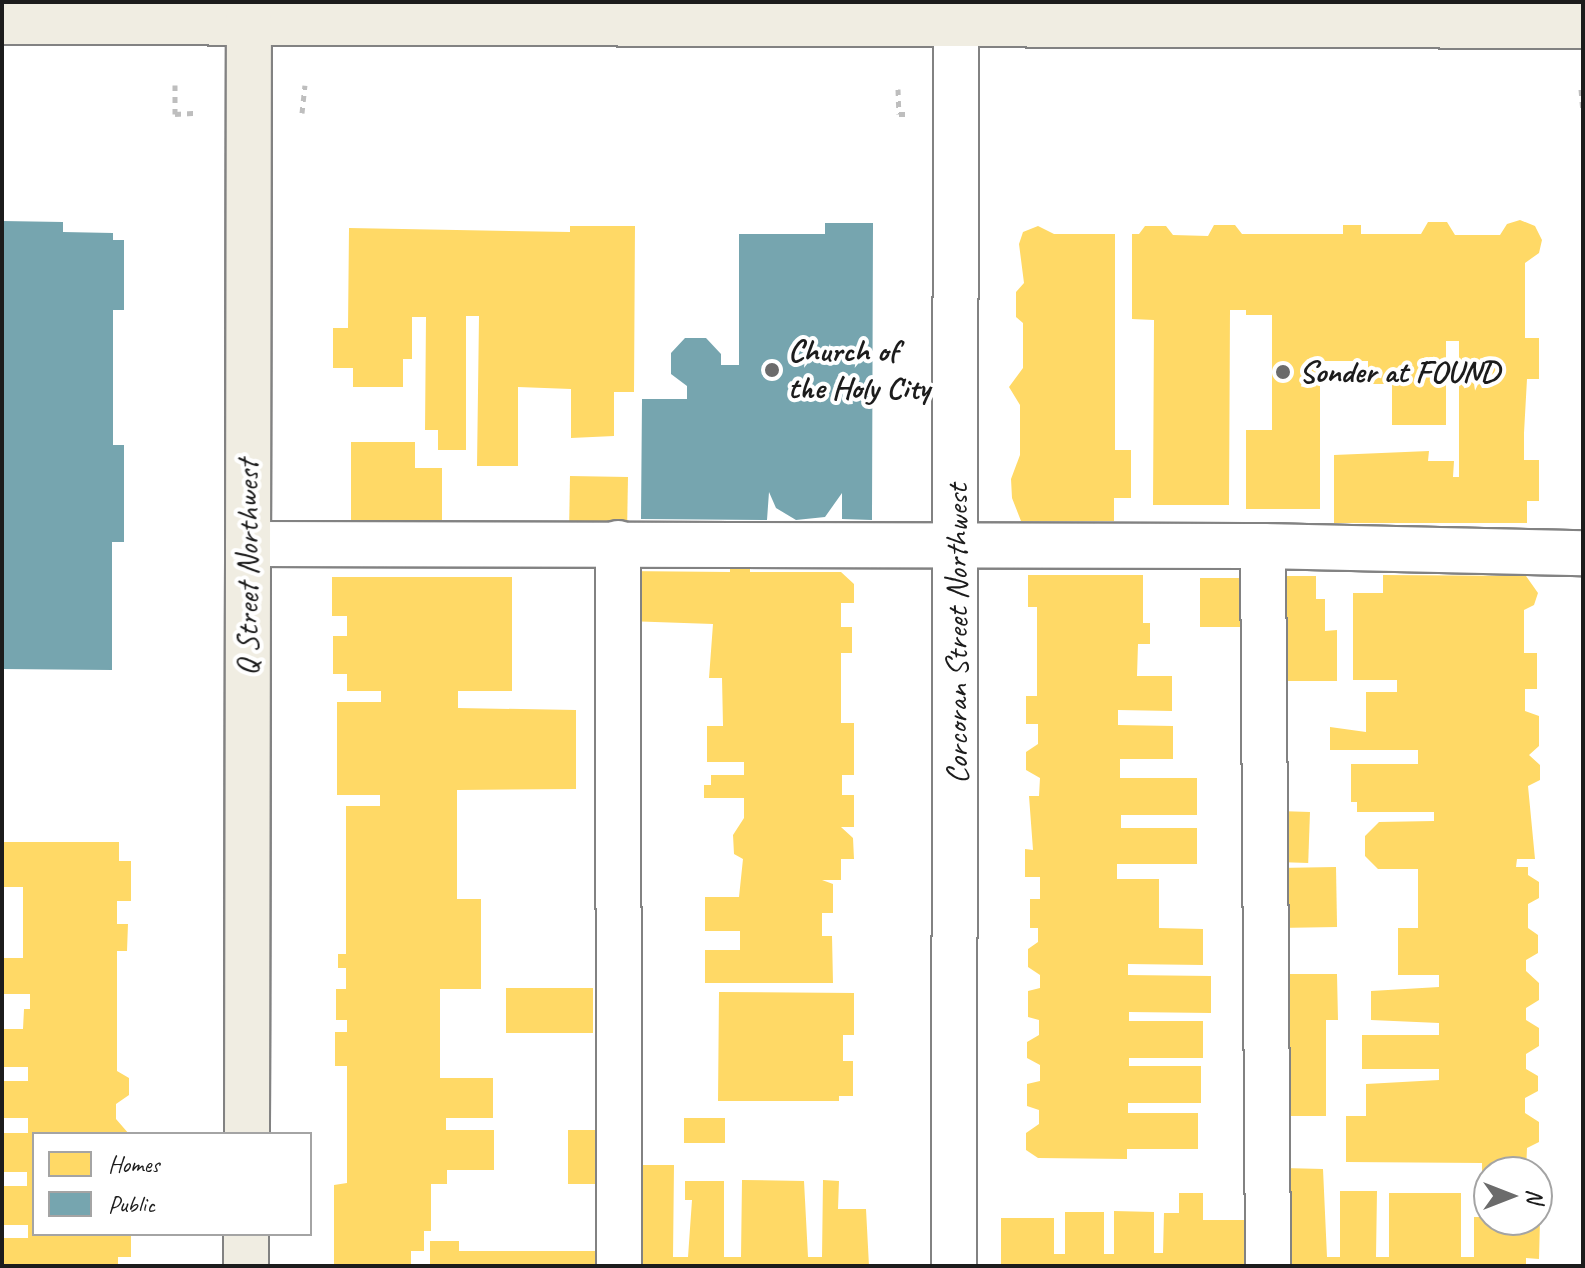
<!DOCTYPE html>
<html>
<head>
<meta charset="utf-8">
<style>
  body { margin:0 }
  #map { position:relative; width:1585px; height:1268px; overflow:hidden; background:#fff; font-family:Caveat,sans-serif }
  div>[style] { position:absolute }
  .homes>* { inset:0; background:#ffd966; transform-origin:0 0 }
  .public>* { inset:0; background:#76a5af }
  .path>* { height:5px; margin-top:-2.5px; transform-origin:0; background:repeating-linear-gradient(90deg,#bebebe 0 6px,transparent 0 12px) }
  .roads { filter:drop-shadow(2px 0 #828282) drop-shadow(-2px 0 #828282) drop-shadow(0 2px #828282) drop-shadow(0 -2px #828282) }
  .minor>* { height:44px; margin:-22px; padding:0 22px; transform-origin:22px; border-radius:22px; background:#fff }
  .major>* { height:44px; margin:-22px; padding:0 22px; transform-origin:22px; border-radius:22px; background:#f0ede2 }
  .dots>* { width:22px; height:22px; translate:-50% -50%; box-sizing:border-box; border:4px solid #fff; border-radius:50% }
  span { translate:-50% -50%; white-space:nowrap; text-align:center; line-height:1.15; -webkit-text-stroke:8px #fff; paint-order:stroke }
  .poi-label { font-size:32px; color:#1c1c1c; font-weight:700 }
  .left { translate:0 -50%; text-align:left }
  .street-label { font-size:32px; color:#1c1c1c }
  .frame { position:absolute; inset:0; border:4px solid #1c1c1c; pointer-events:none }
  .legend { position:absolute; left:32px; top:1132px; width:280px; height:104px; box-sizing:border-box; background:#fff; border:2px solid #a4a4a4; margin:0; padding:10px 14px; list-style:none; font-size:24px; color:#1c1c1c }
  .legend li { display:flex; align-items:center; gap:16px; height:40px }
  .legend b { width:40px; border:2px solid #a4a4a4 }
  .north { position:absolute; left:1473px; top:1156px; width:80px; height:80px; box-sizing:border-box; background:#fff; border:2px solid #a4a4a4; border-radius:50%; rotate:90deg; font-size:22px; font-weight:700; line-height:32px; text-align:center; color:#1c1c1c }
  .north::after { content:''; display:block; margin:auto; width:28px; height:36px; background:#6b6b6b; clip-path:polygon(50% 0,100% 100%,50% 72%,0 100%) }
</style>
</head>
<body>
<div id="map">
  <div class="homes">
    <i style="clip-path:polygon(1520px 220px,1535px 226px,1542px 240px,1539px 253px,1525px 263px,1525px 338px,1539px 338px,1539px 379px,1527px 379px,1524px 433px,1524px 460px,1539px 460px,1539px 501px,1527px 501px,1527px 523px,1334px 523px,1334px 455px,1429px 451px,1428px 461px,1454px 461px,1453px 477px,1459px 477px,1459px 341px,1446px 341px,1446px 425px,1392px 425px,1392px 384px,1368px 384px,1368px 361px,1320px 361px,1320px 509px,1246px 509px,1246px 430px,1272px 430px,1272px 315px,1246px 315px,1246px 310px,1230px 310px,1229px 505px,1153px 505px,1154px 320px,1132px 319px,1132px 234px,1139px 234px,1145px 226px,1166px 226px,1173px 235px,1208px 236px,1214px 225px,1235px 225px,1242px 234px,1343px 234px,1343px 225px,1361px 225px,1361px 234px,1421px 234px,1428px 222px,1447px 222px,1455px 235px,1500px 235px,1507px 224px)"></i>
    <i style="clip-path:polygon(570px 226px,635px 226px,634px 392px,614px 392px,614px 436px,571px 438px,571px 389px,518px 387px,518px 466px,477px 466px,479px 316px,466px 316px,466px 450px,438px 450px,438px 430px,425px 430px,426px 317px,412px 317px,412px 359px,403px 359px,403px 387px,353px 387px,353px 368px,333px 368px,333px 328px,348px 328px,349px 228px,570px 232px)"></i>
    <i style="clip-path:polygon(1038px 226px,1054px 234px,1115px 234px,1115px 450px,1131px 450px,1131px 498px,1114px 498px,1114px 521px,1021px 521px,1012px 498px,1011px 479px,1020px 455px,1020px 405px,1009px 387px,1023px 368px,1023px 323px,1016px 317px,1016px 292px,1024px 283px,1019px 244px,1023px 232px)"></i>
    <i style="clip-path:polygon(351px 442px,415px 442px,415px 468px,442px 468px,442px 520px,351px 523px)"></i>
    <i style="left:570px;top:476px;width:58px;height:45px;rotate:1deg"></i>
    <i style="clip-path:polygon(730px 564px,750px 564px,750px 572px,841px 572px,854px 584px,854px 603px,841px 603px,841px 627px,852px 627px,852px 653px,841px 653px,841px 723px,854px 723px,854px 775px,842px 775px,842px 795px,854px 795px,854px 827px,841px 827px,853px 838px,854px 859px,841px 859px,841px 880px,822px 880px,833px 884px,833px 913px,822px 913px,822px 936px,832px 936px,833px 983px,705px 983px,705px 950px,740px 950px,740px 931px,705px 931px,705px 897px,739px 897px,743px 859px,734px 854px,733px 835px,744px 818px,744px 798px,704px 798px,704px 785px,711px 785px,711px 775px,744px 775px,744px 762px,707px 762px,707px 726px,723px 726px,722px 678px,709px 678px,713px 624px,626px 621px,622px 571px,730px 572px)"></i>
    <i style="clip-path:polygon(1028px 575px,1143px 575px,1143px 623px,1150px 623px,1150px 644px,1138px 644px,1137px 676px,1172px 676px,1172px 711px,1118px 710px,1118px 725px,1173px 726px,1173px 759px,1120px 759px,1120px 778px,1197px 778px,1197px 815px,1121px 815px,1121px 828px,1197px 828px,1197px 864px,1117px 864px,1117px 879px,1159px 879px,1159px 928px,1203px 929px,1203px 965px,1128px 964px,1128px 975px,1211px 976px,1211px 1013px,1129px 1012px,1129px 1021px,1203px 1021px,1203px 1058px,1129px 1058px,1129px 1066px,1201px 1066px,1201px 1103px,1128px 1103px,1128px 1113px,1198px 1113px,1198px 1149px,1127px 1149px,1127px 1159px,1038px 1158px,1026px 1150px,1026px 1133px,1039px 1124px,1039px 1110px,1027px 1106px,1027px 1084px,1040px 1081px,1040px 1065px,1027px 1058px,1027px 1042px,1039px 1035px,1039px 1020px,1028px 1017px,1028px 991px,1040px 988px,1040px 975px,1028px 967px,1028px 949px,1038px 942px,1038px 928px,1030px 928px,1030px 899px,1040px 899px,1040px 877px,1025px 877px,1025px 849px,1033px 850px,1029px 796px,1039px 796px,1040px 778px,1026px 770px,1026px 752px,1038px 744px,1038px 724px,1026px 724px,1026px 696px,1037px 696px,1037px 607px,1028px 607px)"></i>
    <i style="clip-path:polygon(1383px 575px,1526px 576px,1538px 593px,1534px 605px,1524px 610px,1524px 653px,1537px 653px,1537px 689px,1525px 689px,1525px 711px,1539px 716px,1539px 746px,1529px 755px,1540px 765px,1540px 780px,1528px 786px,1535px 859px,1517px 859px,1516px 867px,1528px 867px,1528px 875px,1539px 882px,1539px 898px,1528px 904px,1528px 928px,1538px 935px,1538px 953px,1526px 960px,1526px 971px,1539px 983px,1539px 1000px,1526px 1008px,1526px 1020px,1539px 1028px,1539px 1046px,1526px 1054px,1526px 1069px,1538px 1076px,1538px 1091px,1525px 1098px,1525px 1113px,1539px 1122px,1539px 1142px,1527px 1148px,1526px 1172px,1489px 1172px,1489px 1203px,1482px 1203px,1482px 1163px,1346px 1162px,1346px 1116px,1366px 1116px,1366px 1084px,1439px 1080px,1439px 1069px,1362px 1069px,1362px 1035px,1439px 1035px,1439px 1023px,1371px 1020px,1371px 991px,1439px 987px,1439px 975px,1398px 975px,1398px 928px,1418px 928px,1418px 869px,1378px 869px,1365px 856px,1365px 836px,1379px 822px,1434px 821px,1434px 812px,1357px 812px,1357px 802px,1351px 802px,1351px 764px,1418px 764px,1418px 750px,1330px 750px,1330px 727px,1366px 732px,1366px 692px,1397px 692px,1397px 680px,1353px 680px,1353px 593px,1383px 593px)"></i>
    <i style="clip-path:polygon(1276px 576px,1316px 576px,1316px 599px,1325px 599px,1325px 631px,1337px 630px,1337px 681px,1285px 681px)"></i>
    <i style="clip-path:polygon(332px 577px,512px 577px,512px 691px,458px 691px,458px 708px,576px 710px,576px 789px,457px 790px,457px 899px,481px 899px,481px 989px,440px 989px,440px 1078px,493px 1078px,493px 1118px,446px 1118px,446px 1130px,494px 1130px,494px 1170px,447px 1170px,447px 1184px,431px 1184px,431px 1231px,424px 1231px,424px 1251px,411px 1251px,411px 1266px,334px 1266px,334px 1185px,347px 1183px,347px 1066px,335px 1066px,335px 1032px,347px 1032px,347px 1020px,336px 1020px,336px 989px,346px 989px,346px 968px,338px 968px,338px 954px,346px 954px,346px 806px,380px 806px,380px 795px,337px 795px,337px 702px,381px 702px,381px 691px,347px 691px,347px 674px,333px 674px,333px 636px,347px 636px,347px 616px,332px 616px)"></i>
    <i style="left:1200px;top:578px;width:48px;height:49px"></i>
    <i style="left:1279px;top:811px;width:31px;height:51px;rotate:2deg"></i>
    <i style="clip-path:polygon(2px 842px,119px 842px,119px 861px,131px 861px,131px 901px,117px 901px,117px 924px,128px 924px,127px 951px,117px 951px,117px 1071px,129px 1078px,129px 1095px,116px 1104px,116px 1119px,129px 1134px,34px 1134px,34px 1234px,131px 1234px,131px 1257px,118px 1257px,118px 1266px,2px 1266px,2px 1238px,28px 1238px,28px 1225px,2px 1225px,2px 1186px,27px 1186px,27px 1172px,2px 1172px,2px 1133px,28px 1133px,28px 1118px,2px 1118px,2px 1081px,28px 1081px,28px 1067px,2px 1067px,2px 1029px,23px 1029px,24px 1009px,30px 1009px,30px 994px,2px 994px,2px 958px,23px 958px,23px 887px,2px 887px)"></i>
    <i style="left:1336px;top:867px;width:60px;height:59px;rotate:89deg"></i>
    <i style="clip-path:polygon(1284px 974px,1337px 974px,1338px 1020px,1326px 1020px,1326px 1116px,1277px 1116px)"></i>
    <i style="left:506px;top:988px;width:87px;height:45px"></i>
    <i style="clip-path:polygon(719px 992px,854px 993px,854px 1035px,843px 1035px,843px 1061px,853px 1061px,853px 1096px,839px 1096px,839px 1101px,718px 1101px)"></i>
    <i style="left:684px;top:1118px;width:41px;height:25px"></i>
    <i style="left:568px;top:1130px;width:28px;height:54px"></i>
    <i style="clip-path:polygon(638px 1165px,674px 1165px,673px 1257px,688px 1257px,692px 1200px,685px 1200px,685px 1181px,724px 1181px,724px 1257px,741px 1257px,742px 1180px,804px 1181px,808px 1257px,822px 1257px,823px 1180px,839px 1181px,838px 1209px,866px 1209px,869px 1266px,624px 1266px)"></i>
    <i style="clip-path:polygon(1284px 1168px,1323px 1169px,1327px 1257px,1340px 1257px,1340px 1191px,1377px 1191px,1376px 1257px,1389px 1257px,1389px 1193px,1461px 1193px,1461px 1257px,1474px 1257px,1474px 1217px,1489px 1217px,1540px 1220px,1539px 1259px,1526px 1258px,1526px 1266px,1274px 1266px,1274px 1230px,1291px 1230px,1291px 1215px,1283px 1211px)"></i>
    <i style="clip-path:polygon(1179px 1193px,1203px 1193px,1203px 1220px,1249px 1220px,1248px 1266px,1001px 1266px,1001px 1218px,1054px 1218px,1054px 1254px,1065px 1254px,1065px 1212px,1104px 1212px,1104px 1254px,1114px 1254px,1114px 1211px,1154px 1212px,1154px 1253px,1163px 1253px,1164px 1213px,1179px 1213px)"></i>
    <i style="clip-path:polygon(430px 1241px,459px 1241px,459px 1251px,596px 1251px,597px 1266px,430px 1266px)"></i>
  </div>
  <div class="public">
    <i style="clip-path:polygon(2px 221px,63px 222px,63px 232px,113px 233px,113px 240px,124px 240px,124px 310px,113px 310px,113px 445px,124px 445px,124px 542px,112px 542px,112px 670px,2px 669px)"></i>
    <i style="clip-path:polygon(825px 223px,873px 223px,872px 520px,842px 519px,842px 493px,825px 517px,796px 520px,776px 508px,769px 492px,767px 520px,641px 519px,642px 399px,687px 399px,687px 386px,671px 374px,671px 353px,685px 338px,706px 338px,721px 354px,721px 365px,739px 365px,739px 234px,825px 234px)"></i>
  </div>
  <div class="path">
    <i style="left:175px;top:85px;width:29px;rotate:90deg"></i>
    <i style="left:175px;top:114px;width:22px;rotate:-3deg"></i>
    <i style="left:898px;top:89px;width:25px;rotate:88deg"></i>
    <i style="left:899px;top:114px;width:6px"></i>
    <i style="left:1581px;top:89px;width:24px;rotate:85deg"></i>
    <i style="left:302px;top:113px;width:28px;rotate:-84deg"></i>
  </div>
  <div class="roads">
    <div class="minor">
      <i style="left:618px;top:543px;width:723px;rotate:89.92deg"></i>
      <i style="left:248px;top:544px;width:1015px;rotate:0.11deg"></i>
      <i style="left:1263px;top:546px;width:320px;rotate:1.3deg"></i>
      <i style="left:1263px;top:546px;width:720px;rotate:89.6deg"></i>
      <i style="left:954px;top:1266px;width:1264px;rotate:-89.91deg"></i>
    </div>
    <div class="major">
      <i style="left:2px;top:22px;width:1581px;rotate:0.14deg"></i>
      <i style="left:247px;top:1134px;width:1132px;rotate:-89.9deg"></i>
      <i style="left:246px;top:1266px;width:32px;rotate:-90deg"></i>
    </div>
  </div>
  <div class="dots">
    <i style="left:772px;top:370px;background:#6b6b6b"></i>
    <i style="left:1283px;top:372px;background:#6b6b6b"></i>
  </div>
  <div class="poi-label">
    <span class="left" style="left:788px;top:370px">Church of<br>the Holy City</span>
    <span class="left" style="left:1299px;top:372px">Sonder at FOUND</span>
  </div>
  <div class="street-label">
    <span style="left:248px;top:568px;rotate:-90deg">Q Street Northwest</span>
    <span style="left:957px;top:634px;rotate:-90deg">Corcoran Street Northwest</span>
  </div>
  <div class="frame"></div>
  <ul class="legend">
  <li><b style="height:22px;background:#ffd966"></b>Homes</li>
  <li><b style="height:22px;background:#76a5af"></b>Public</li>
  </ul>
  <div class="north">N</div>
</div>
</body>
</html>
